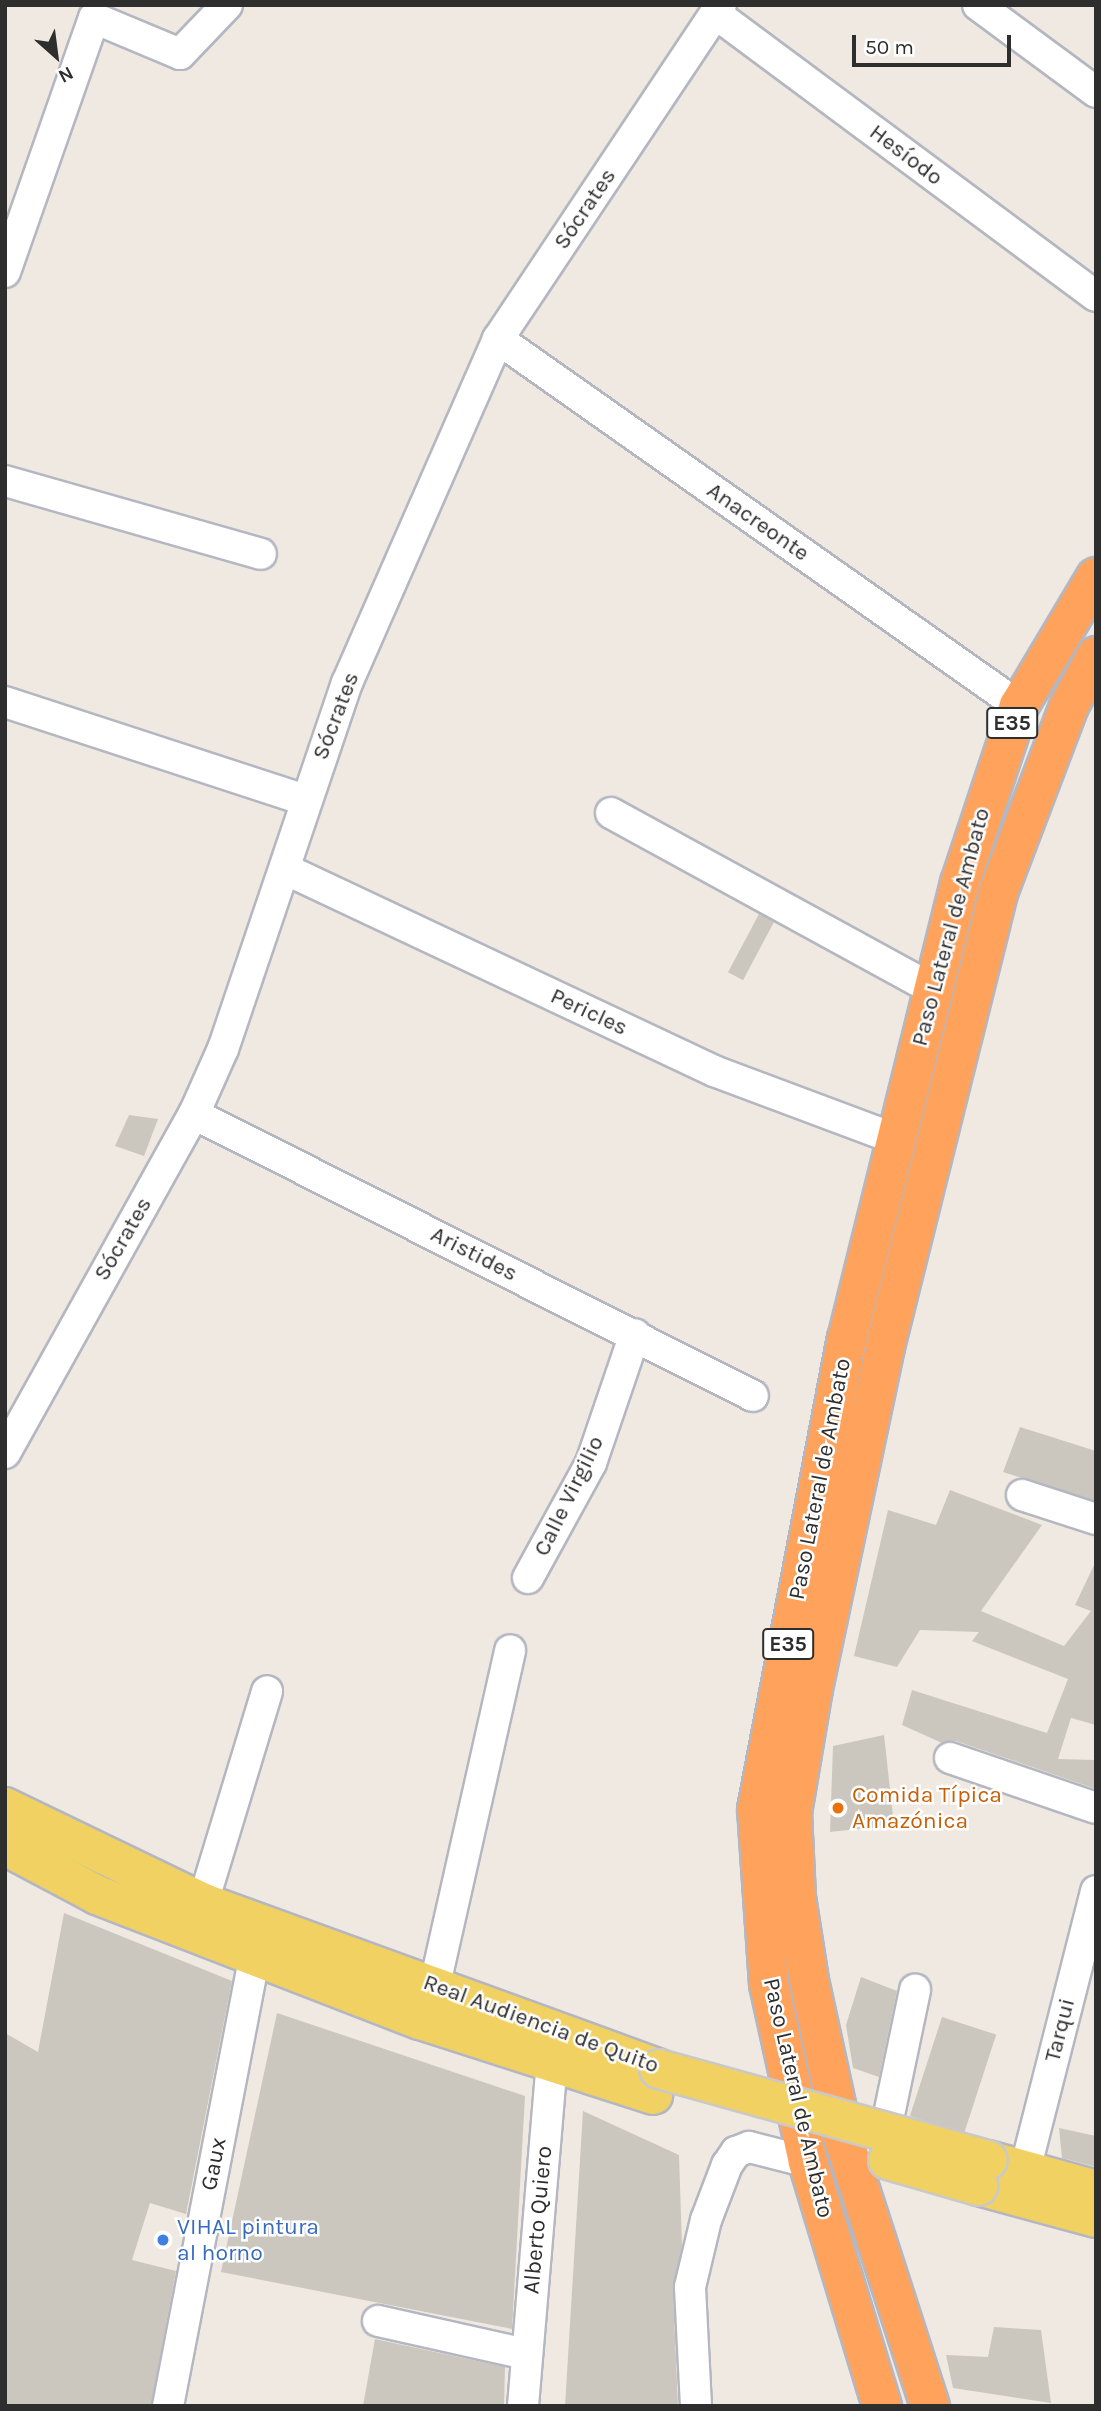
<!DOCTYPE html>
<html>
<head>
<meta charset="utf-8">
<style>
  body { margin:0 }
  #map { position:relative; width:1101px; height:2411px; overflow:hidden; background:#efe9e1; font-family:Karla,sans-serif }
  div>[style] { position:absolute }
  .building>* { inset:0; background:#cbc7bf; transform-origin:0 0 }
  .roads { filter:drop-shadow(2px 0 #b4b7c1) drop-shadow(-2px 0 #b4b7c1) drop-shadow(0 2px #b4b7c1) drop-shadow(0 -2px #b4b7c1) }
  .minor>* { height:30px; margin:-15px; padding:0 15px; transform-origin:15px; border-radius:15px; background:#fff }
  .major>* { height:38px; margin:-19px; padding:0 19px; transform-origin:19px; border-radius:19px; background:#f2d163 }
  .highway>* { height:38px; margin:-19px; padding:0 19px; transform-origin:19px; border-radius:19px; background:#ffa35c }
  .bridges { filter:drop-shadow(2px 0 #c9c9c9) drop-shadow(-2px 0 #c9c9c9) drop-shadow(0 2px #c9c9c9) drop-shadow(0 -2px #c9c9c9) }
  .major-bridge>* { height:38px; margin:-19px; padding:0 19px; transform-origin:19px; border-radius:19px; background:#f2d163 }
  .dots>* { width:19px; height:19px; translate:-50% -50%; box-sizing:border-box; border:4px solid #fff; border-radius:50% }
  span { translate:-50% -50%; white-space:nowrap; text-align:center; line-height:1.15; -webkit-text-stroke:5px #fff; paint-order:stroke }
  .shield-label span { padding:2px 5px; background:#fff; border:2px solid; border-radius:5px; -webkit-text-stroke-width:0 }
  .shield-label { font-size:21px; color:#2e2e2e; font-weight:700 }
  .street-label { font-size:23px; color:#2e2e2e }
  .food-label { font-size:23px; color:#c56008 }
  .left { translate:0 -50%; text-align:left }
  .shop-label { font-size:23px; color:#366cbe }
  .frame { position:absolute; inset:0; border:7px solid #2e2e2e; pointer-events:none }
  .north { position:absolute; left:21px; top:21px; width:70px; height:70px; -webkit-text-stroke:5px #fff; paint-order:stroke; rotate:152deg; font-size:19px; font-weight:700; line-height:28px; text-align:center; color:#2e2e2e }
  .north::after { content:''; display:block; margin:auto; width:24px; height:32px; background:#2e2e2e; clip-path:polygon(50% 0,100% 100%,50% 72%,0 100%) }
  .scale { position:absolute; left:852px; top:35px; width:159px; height:32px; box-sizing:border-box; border:4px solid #2e2e2e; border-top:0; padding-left:9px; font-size:21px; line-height:24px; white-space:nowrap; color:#2e2e2e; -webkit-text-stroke:5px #fff; paint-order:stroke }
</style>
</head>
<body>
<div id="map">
  <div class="building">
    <i style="left:759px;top:914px;width:17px;height:66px;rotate:28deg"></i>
    <i style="clip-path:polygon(129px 1115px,158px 1119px,144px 1156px,115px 1146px)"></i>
    <i style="clip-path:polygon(1020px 1427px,1096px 1451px,1096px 1501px,1003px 1472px)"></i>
    <i style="clip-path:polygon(950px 1490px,1042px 1525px,981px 1611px,1064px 1646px,1091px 1611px,1075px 1605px,1096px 1561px,1096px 1725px,1071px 1718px,1058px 1759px,1096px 1760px,1096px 1789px,956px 1741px,942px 1743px,902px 1725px,912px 1690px,1047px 1733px,1068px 1679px,972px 1641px,979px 1632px,920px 1630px,897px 1667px,854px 1656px,888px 1510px,936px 1525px)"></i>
    <i style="clip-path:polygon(884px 1735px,894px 1825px,830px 1832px,833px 1746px)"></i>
    <i style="clip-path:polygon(64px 1913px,232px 1981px,186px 2214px,150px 2203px,132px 2260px,176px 2271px,151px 2406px,5px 2406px,5px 2033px,38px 2052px)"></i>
    <i style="clip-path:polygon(861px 1977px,897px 1991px,879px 2077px,853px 2068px,846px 2025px)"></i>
    <i style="clip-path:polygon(277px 2013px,525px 2096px,512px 2329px,221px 2272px)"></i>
    <i style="left:942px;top:2017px;width:57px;height:104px;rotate:18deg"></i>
    <i style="clip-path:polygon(583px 2111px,679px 2155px,682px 2246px,673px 2288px,678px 2406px,565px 2406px)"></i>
    <i style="clip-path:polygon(1059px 2128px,1096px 2136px,1096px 2167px,1062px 2158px)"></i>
    <i style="clip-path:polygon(994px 2327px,1041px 2330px,1051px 2403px,953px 2388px,946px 2355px,988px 2357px)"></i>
    <i style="clip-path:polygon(375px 2339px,505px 2367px,504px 2406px,363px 2406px)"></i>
  </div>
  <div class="roads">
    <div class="minor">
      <i style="left:978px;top:5px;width:147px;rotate:36.4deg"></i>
      <i style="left:716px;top:14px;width:473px;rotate:36.6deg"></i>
      <i style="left:5px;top:272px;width:269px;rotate:-70.7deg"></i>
      <i style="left:94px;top:18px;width:93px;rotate:22.7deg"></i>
      <i style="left:180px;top:54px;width:68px;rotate:-46.2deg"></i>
      <i style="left:498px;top:339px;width:637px;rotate:35.16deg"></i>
      <i style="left:5px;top:481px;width:266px;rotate:15.9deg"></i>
      <i style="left:5px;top:702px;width:316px;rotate:18.1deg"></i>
      <i style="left:611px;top:813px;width:367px;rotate:28.7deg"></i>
      <i style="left:287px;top:870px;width:472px;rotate:25.2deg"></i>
      <i style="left:714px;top:1071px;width:194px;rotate:20.5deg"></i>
      <i style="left:194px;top:1114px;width:626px;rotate:26.77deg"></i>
      <i style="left:5px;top:1453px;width:388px;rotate:-60.9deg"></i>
      <i style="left:194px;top:1114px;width:71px;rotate:-66deg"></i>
      <i style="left:223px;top:1049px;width:386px;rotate:-71.3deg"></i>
      <i style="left:347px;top:683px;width:376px;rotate:-66.3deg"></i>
      <i style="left:498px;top:339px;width:402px;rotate:-56.3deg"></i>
      <i style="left:1022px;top:1495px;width:78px;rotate:18deg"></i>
      <i style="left:528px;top:1578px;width:131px;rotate:-61.3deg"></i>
      <i style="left:591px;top:1463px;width:136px;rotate:-71.2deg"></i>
      <i style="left:950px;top:1758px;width:154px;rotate:18.9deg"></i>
      <i style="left:197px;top:1922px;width:241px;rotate:-73.1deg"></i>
      <i style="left:435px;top:1984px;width:342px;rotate:-77.3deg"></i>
      <i style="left:881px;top:2153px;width:167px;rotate:-78.2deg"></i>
      <i style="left:1025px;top:2170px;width:288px;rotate:-75.7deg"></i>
      <i style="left:378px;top:2321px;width:152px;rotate:12.6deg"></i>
      <i style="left:168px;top:2406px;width:480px;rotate:-79.1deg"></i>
      <i style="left:523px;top:2406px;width:343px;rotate:-85.2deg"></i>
      <i style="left:552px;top:2064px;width:23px;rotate:-72deg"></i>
      <i style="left:696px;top:2406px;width:119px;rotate:-92.9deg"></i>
      <i style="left:690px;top:2287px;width:69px;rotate:-76.6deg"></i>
      <i style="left:706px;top:2220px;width:59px;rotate:-69.1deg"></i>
      <i style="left:727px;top:2165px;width:16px;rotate:-55deg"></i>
      <i style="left:736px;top:2152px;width:14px;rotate:-21deg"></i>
      <i style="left:749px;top:2147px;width:61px;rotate:14.3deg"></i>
    </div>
    <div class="major">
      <i style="left:5px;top:1807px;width:221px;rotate:25.8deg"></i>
      <i style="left:204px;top:1903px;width:484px;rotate:20deg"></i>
      <i style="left:5px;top:1846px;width:104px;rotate:28deg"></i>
      <i style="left:97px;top:1895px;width:346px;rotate:21.2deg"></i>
      <i style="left:420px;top:2020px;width:245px;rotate:17.8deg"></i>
      <i style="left:988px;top:2160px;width:112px;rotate:15.5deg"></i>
      <i style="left:978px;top:2186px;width:122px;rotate:15.2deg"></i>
    </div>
    <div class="highway">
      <i style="left:882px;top:2406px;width:255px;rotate:-106.9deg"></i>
      <i style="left:808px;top:2162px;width:181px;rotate:-102.4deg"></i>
      <i style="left:769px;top:1985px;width:176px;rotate:-93.9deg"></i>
      <i style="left:757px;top:1809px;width:479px;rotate:-79.2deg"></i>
      <i style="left:847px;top:1339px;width:470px;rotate:-76.1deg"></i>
      <i style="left:960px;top:883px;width:187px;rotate:-71.6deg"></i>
      <i style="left:1019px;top:706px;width:150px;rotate:-59.2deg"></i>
      <i style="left:930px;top:2406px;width:284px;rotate:-107.9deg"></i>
      <i style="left:843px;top:2136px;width:160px;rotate:-102.3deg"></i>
      <i style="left:809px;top:1980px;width:84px;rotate:-98.9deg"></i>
      <i style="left:796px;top:1897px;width:84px;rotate:-92.7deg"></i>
      <i style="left:792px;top:1813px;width:126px;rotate:-80.4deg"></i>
      <i style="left:813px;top:1689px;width:349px;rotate:-78.1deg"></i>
      <i style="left:885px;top:1347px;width:468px;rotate:-76deg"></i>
      <i style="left:998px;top:893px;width:200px;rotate:-69.2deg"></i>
      <i style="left:1069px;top:706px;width:57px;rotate:-61.6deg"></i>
    </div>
  </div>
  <div class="bridges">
    <div class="major-bridge">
      <i style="left:659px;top:2069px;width:341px;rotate:15.5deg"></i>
      <i style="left:888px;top:2160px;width:94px;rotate:16.1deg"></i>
    </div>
  </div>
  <div class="dots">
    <i style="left:838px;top:1808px;background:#e8710a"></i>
    <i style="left:163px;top:2240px;background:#3f7fe0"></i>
  </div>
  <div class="shield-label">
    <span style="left:1012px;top:723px">E35</span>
    <span style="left:788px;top:1644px">E35</span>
  </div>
  <div class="street-label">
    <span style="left:906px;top:155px;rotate:37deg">Hesíodo</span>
    <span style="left:585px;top:209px;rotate:-56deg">Sócrates</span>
    <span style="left:758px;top:522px;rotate:35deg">Anacreonte</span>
    <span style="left:336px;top:716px;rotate:-69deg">Sócrates</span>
    <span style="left:951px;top:927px;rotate:-75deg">Paso Lateral de Ambato</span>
    <span style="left:589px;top:1012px;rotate:25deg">Pericles</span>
    <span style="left:123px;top:1239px;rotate:-60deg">Sócrates</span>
    <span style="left:474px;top:1254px;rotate:27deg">Aristides</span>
    <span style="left:820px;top:1479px;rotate:-79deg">Paso Lateral de Ambato</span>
    <span style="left:569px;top:1496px;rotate:-64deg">Calle Virgilio</span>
    <span style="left:541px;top:2024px;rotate:20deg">Real Audiencia de Quito</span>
    <span style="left:1060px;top:2030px;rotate:-76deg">Tarqui</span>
    <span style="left:798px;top:2098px;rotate:77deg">Paso Lateral de Ambato</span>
    <span style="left:214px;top:2164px;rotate:-79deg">Gaux</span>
    <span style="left:538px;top:2220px;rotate:-85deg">Alberto Quiero</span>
  </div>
  <div class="food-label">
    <span class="left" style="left:852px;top:1808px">Comida Típica<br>Amazónica</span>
  </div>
  <div class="shop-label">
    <span class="left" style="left:177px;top:2240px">VIHAL pintura<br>al horno</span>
  </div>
  <div class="frame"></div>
  <div class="north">N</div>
  <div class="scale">50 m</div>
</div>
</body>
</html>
